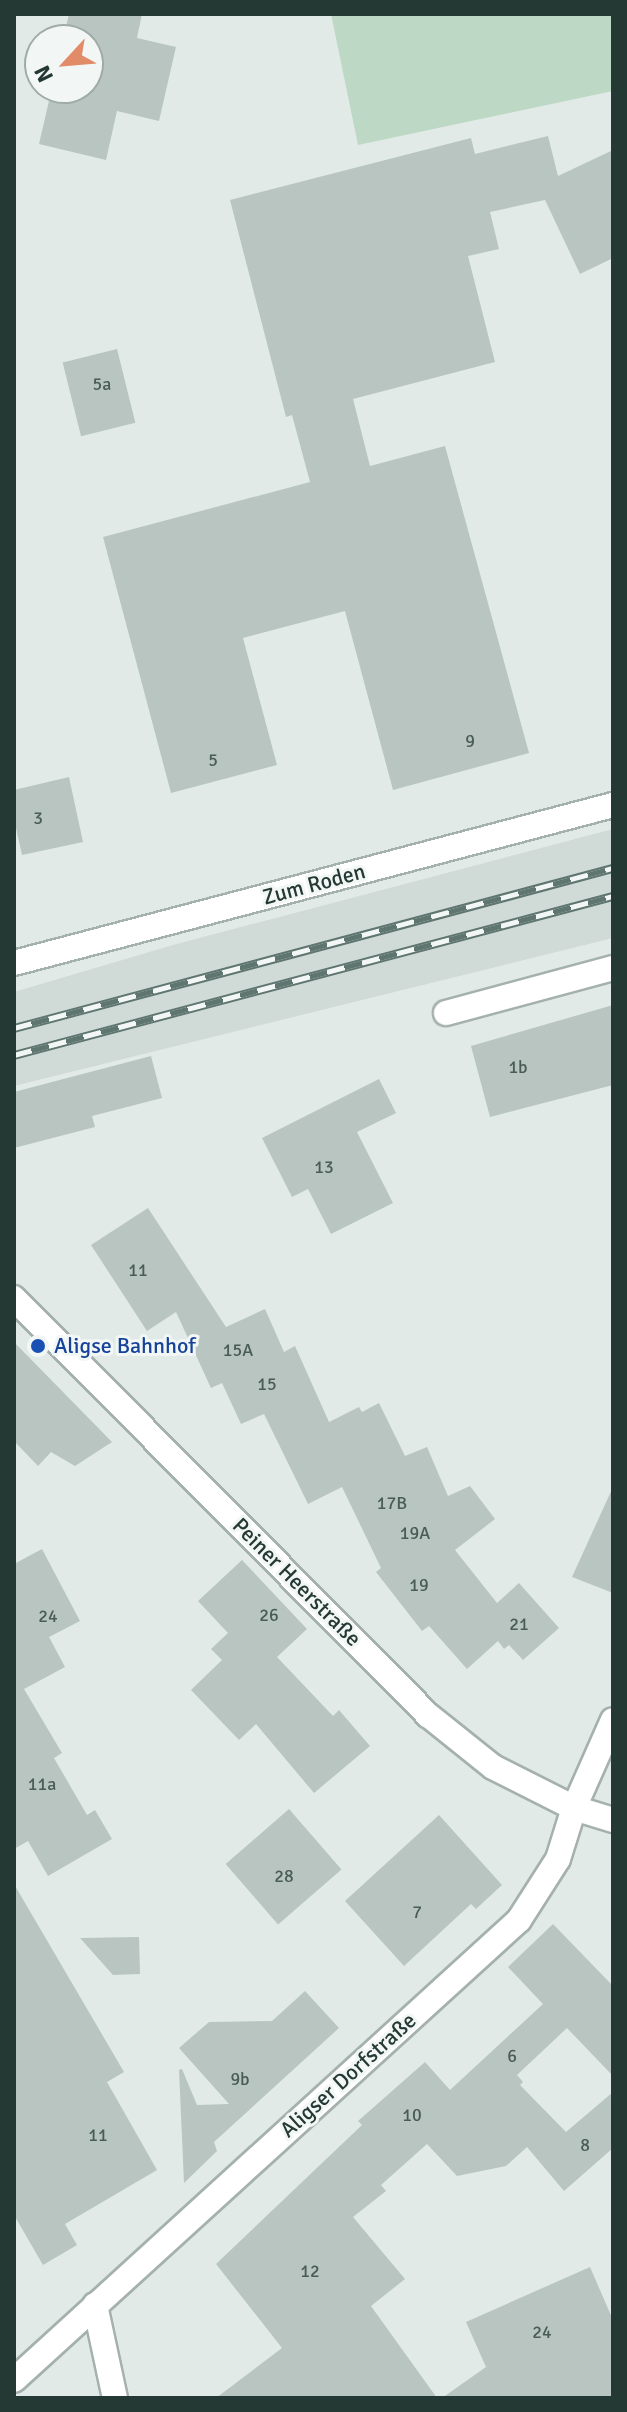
<!DOCTYPE html>
<html>
<head>
<meta charset="utf-8">
<style>
  body { margin:0 }
  #map { position:relative; width:627px; height:2412px; overflow:hidden; background:#e2eae7; font-family:Signika,sans-serif }
  div>[style] { position:absolute }
  .built>* { inset:0; background:#d0dad6 }
  .green>* { inset:0; background:#bdd9c6 }
  .building>* { inset:0; background:#b8c5c0; transform-origin:0 0 }
  .roads { filter:drop-shadow(2px 0 #a5b1ae) drop-shadow(-2px 0 #a5b1ae) drop-shadow(0 2px #a5b1ae) drop-shadow(0 -2px #a5b1ae) }
  .minor>* { height:24px; margin:-12px; padding:0 12px; transform-origin:12px; border-radius:12px; background:#fff }
  .rail>* { height:9px; margin-top:-4.5px; transform-origin:0; background:repeating-linear-gradient(90deg,#f2f7f5 0 18px,#5f7570 0 36px); box-sizing:border-box; border-block:2px solid #5f7570 }
  .dots>* { width:22px; height:22px; translate:-50% -50%; box-sizing:border-box; border:4px solid #f2f7f5; border-radius:50% }
  span { translate:-50% -50%; white-space:nowrap; text-align:center; line-height:1.15; -webkit-text-stroke:6px #f2f7f5; paint-order:stroke }
  .number-label { font-size:18px; color:#495c57 }
  .number-label span { -webkit-text-stroke-width:0 }
  .street-label { font-size:22px; color:#243934 }
  .transit-label { font-size:22px; color:#164399 }
  .left { translate:0 -50%; text-align:left }
  .frame { position:absolute; inset:0; border:16px solid #243934; pointer-events:none }
  .north { position:absolute; left:24px; top:24px; width:80px; height:80px; box-sizing:border-box; background:#f2f7f5; border:2px solid #a0aba8; border-radius:50%; rotate:244deg; font-size:22px; font-weight:700; line-height:32px; text-align:center; color:#243934 }
  .north::after { content:''; display:block; margin:auto; width:28px; height:36px; background:#e18b69; clip-path:polygon(50% 0,100% 100%,50% 72%,0 100%) }
</style>
</head>
<body>
<div id="map">
  <div class="built">
    <i style="clip-path:polygon(613px 829px,613px 938px,14px 1086px,14px 992px,173px 945px)"></i>
  </div>
  <div class="green">
    <i style="clip-path:polygon(331px 14px,613px 14px,613px 91px,358px 145px)"></i>
  </div>
  <div class="building">
    <i style="clip-path:polygon(69px 14px,142px 14px,137px 38px,176px 47px,159px 121px,117px 111px,106px 160px,39px 144px,52px 88px,88px 88px,88px 40px,63px 40px)"></i>
    <i style="clip-path:polygon(548px 136px,558px 176px,613px 150px,613px 258px,580px 274px,545px 200px,490px 212px,499px 249px,468px 256px,495px 362px,353px 399px,370px 466px,445px 446px,529px 753px,393px 790px,345px 611px,243px 638px,277px 765px,171px 793px,103px 537px,310px 482px,292px 415px,286px 417px,230px 200px,471px 138px,475px 154px)"></i>
    <i style="left:117px;top:349px;width:76px;height:56px;rotate:76deg"></i>
    <i style="clip-path:polygon(69px 777px,83px 842px,22px 855px,14px 819px,14px 790px)"></i>
    <i style="clip-path:polygon(613px 1005px,613px 1085px,490px 1117px,471px 1046px)"></i>
    <i style="clip-path:polygon(151px 1056px,162px 1098px,92px 1116px,95px 1127px,14px 1148px,14px 1092px)"></i>
    <i style="clip-path:polygon(379px 1079px,396px 1113px,357px 1132px,393px 1203px,331px 1234px,308px 1189px,292px 1197px,262px 1138px)"></i>
    <i style="clip-path:polygon(148px 1208px,226px 1327px,265px 1309px,284px 1352px,295px 1346px,329px 1422px,359px 1407px,362px 1412px,379px 1403px,405px 1456px,427px 1447px,448px 1496px,470px 1486px,495px 1519px,455px 1550px,497px 1603px,519px 1583px,559px 1628px,523px 1660px,509px 1645px,504px 1649px,498px 1641px,467px 1669px,429px 1626px,422px 1631px,376px 1572px,381px 1568px,342px 1487px,308px 1504px,264px 1414px,241px 1424px,222px 1383px,211px 1388px,176px 1312px,147px 1331px,91px 1245px)"></i>
    <i style="clip-path:polygon(14px 1342px,112px 1442px,75px 1466px,51px 1452px,38px 1466px,14px 1441px)"></i>
    <i style="clip-path:polygon(613px 1487px,613px 1593px,572px 1577px)"></i>
    <i style="clip-path:polygon(42px 1549px,80px 1621px,49px 1637px,65px 1667px,24px 1689px,62px 1753px,54px 1758px,87px 1815px,95px 1810px,112px 1839px,48px 1876px,28px 1841px,14px 1849px,14px 1564px)"></i>
    <i style="clip-path:polygon(242px 1560px,307px 1629px,277px 1657px,333px 1716px,339px 1710px,370px 1746px,314px 1793px,256px 1724px,239px 1740px,191px 1690px,222px 1660px,211px 1649px,228px 1633px,198px 1601px)"></i>
    <i style="left:289px;top:1809px;width:80px;height:84px;rotate:49deg"></i>
    <i style="clip-path:polygon(439px 1815px,502px 1885px,476px 1909px,471px 1904px,404px 1966px,345px 1901px)"></i>
    <i style="clip-path:polygon(14px 1884px,124px 2072px,107px 2082px,157px 2170px,65px 2224px,77px 2245px,43px 2265px,14px 2215px)"></i>
    <i style="clip-path:polygon(553px 1924px,613px 1986px,613px 2076px,567px 2028px,517px 2075px,523px 2082px,520px 2085px,566px 2132px,613px 2092px,613px 2148px,564px 2191px,527px 2147px,506px 2166px,457px 2176px,427px 2144px,381px 2185px,386px 2191px,353px 2217px,405px 2279px,371px 2306px,437px 2398px,216px 2398px,282px 2348px,216px 2264px,362px 2125px,358px 2121px,425px 2062px,450px 2090px,543px 2004px,508px 1967px)"></i>
    <i style="clip-path:polygon(139px 1937px,140px 1974px,113px 1975px,80px 1938px)"></i>
    <i style="clip-path:polygon(305px 1991px,339px 2028px,214px 2142px,217px 2151px,184px 2183px,179px 2070px,182px 2069px,197px 2105px,229px 2104px,179px 2048px,209px 2022px,272px 2021px)"></i>
    <i style="clip-path:polygon(590px 2267px,613px 2320px,613px 2398px,442px 2398px,486px 2367px,466px 2322px)"></i>
  </div>
  <div class="roads">
    <div class="minor">
      <i style="left:14px;top:963px;width:619px;rotate:-14.78deg"></i>
      <i style="left:446px;top:1013px;width:173px;rotate:-15.1deg"></i>
      <i style="left:14px;top:1298px;width:588px;rotate:45.21deg"></i>
      <i style="left:428px;top:1715px;width:83px;rotate:38.7deg"></i>
      <i style="left:493px;top:1767px;width:91px;rotate:26.8deg"></i>
      <i style="left:574px;top:1808px;width:41px;rotate:17.1deg"></i>
      <i style="left:95px;top:2305px;width:95px;rotate:77.9deg"></i>
      <i style="left:14px;top:2380px;width:683px;rotate:-42.33deg"></i>
      <i style="left:519px;top:1920px;width:72px;rotate:-57.4deg"></i>
      <i style="left:558px;top:1859px;width:53px;rotate:-72.6deg"></i>
      <i style="left:574px;top:1808px;width:96px;rotate:-66.1deg"></i>
    </div>
  </div>
  <div class="rail">
    <i style="left:14px;top:1028px;width:620px;rotate:-14.96deg"></i>
    <i style="left:14px;top:1055px;width:620px;rotate:-14.87deg"></i>
  </div>
  <div class="dots">
    <i style="left:38px;top:1346px;background:#1a4fb4"></i>
  </div>
  <div class="number-label">
    <span style="left:102px;top:384px">5a</span>
    <span style="left:470px;top:741px">9</span>
    <span style="left:213px;top:760px">5</span>
    <span style="left:38px;top:818px">3</span>
    <span style="left:518px;top:1067px">1b</span>
    <span style="left:324px;top:1167px">13</span>
    <span style="left:138px;top:1270px">11</span>
    <span style="left:238px;top:1350px">15A</span>
    <span style="left:267px;top:1384px">15</span>
    <span style="left:392px;top:1503px">17B</span>
    <span style="left:415px;top:1533px">19A</span>
    <span style="left:419px;top:1585px">19</span>
    <span style="left:269px;top:1615px">26</span>
    <span style="left:48px;top:1616px">24</span>
    <span style="left:519px;top:1624px">21</span>
    <span style="left:42px;top:1784px">11a</span>
    <span style="left:284px;top:1876px">28</span>
    <span style="left:417px;top:1912px">7</span>
    <span style="left:512px;top:2056px">6</span>
    <span style="left:240px;top:2079px">9b</span>
    <span style="left:412px;top:2115px">10</span>
    <span style="left:98px;top:2135px">11</span>
    <span style="left:585px;top:2145px">8</span>
    <span style="left:310px;top:2271px">12</span>
    <span style="left:542px;top:2332px">24</span>
  </div>
  <div class="street-label">
    <span style="left:314px;top:884px;rotate:-15deg">Zum Roden</span>
    <span style="left:297px;top:1582px;rotate:45deg">Peiner Heerstraße</span>
    <span style="left:348px;top:2075px;rotate:-42deg">Aligser Dorfstraße</span>
  </div>
  <div class="transit-label">
    <span class="left" style="left:54px;top:1346px">Aligse Bahnhof</span>
  </div>
  <div class="frame"></div>
  <div class="north">N</div>
</div>
</body>
</html>
